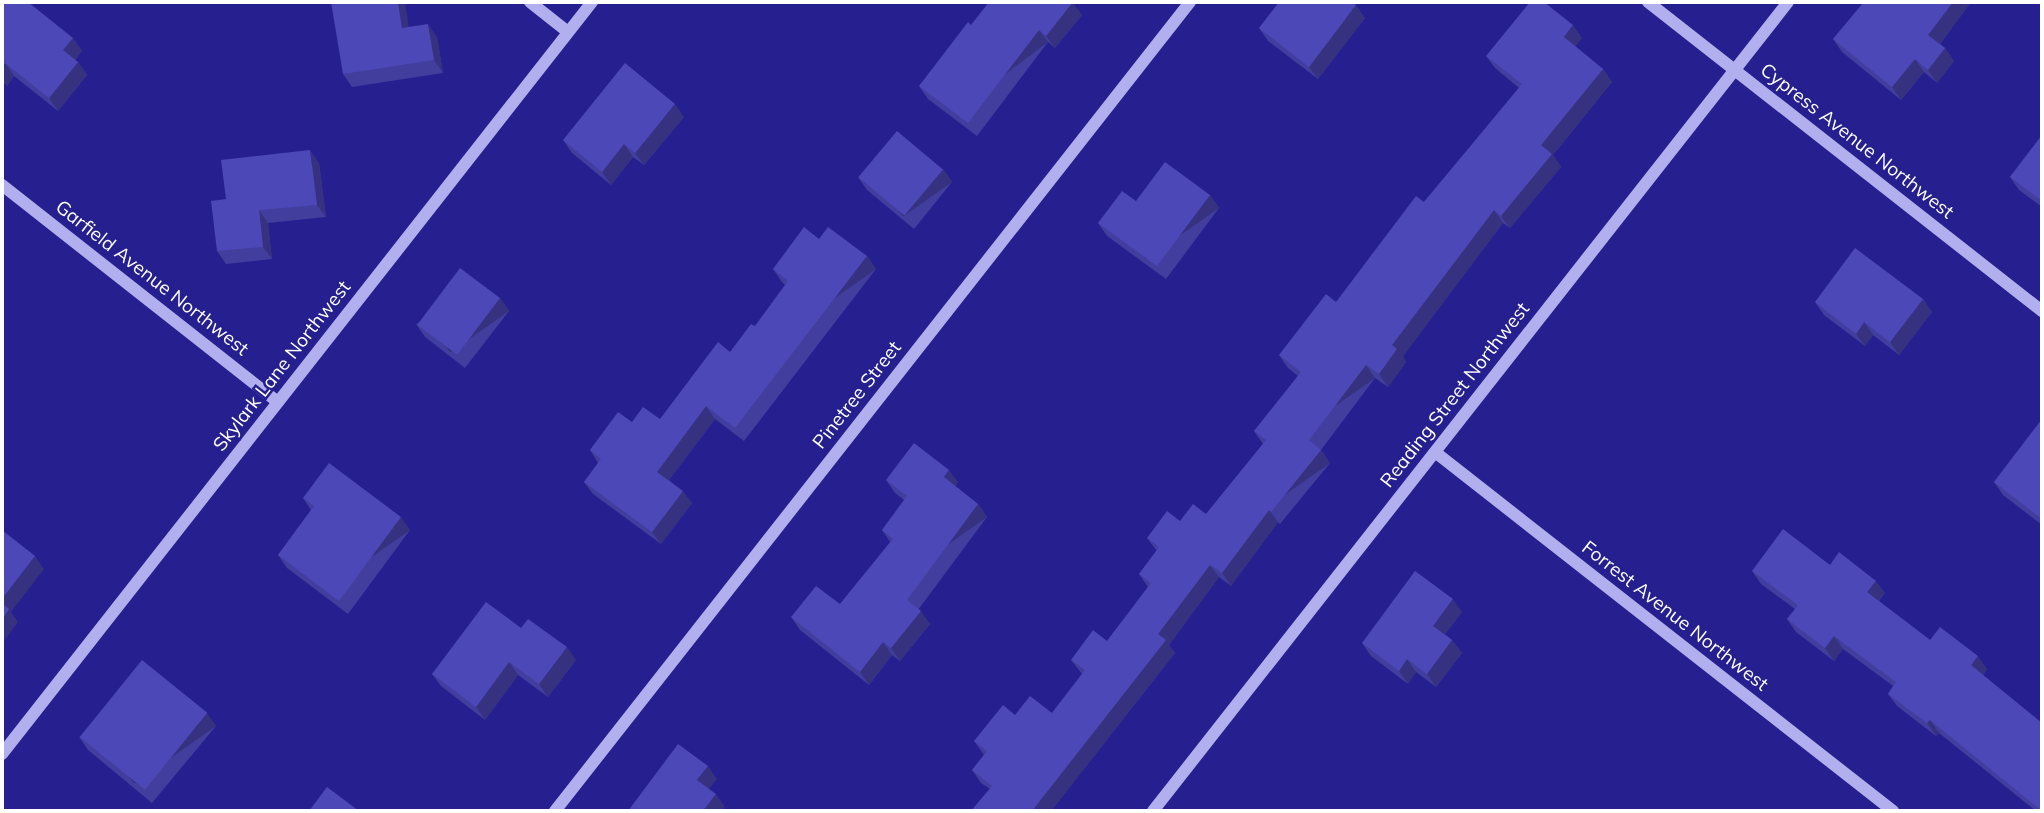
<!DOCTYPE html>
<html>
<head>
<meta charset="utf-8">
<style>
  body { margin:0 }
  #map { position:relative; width:2044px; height:813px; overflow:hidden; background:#251f8f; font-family:Mulish,sans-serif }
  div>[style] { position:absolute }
  .minor>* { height:12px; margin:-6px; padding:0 6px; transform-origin:6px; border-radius:6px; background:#b1afed }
  .wall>* { inset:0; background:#423e9d }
  .shaded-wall>* { inset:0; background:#363280; transform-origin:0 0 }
  .building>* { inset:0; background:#4d48b7; transform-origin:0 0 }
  span { translate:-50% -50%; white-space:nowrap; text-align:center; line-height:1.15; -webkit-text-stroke:5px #251f8f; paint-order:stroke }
  .street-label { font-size:19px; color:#fff }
  .frame { position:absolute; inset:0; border:4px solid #fff; pointer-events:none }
</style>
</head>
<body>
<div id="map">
  <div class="minor">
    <i style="left:530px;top:2px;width:48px;rotate:38.3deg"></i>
    <i style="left:1648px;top:2px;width:501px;rotate:38.11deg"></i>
    <i style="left:2px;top:185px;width:351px;rotate:38.2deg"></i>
    <i style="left:1435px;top:452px;width:582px;rotate:38.09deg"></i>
    <i style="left:2px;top:754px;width:956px;rotate:-51.88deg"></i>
    <i style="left:555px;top:811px;width:1028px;rotate:-51.87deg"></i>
    <i style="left:1153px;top:811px;width:1028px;rotate:-51.87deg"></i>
  </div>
  <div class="wall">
    <i style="clip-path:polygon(2px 2px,73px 38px,82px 51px,75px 60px,78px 62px,87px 75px,58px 111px,14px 76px,7px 86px,2px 81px)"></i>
    <i style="clip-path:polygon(1864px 2px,1971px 2px,1940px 44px,1945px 48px,1954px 61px,1937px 83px,1924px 72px,1901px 100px,1842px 52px,1833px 39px)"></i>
    <i style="clip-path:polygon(1074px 5px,1082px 15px,1055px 48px,1048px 42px,977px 136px,928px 99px,919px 86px,971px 25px)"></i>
    <i style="clip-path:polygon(1365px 18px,1318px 79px,1268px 41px,1259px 28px)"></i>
    <i style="clip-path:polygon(409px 27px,437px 37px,443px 73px,352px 87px,343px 74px)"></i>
    <i style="clip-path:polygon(1582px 38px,1575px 46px,1603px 69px,1612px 82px,1553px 155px,1561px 167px,1510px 228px,1503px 223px,1403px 356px,1406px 362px,1388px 387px,1375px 378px,1321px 450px,1330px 463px,1280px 524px,1278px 522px,1231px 586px,1219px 577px,1169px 645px,1175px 653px,1051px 811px,971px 811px,990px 789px,981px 783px,972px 770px,984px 755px,974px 741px,1015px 715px,1052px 713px,1082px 674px,1071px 660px,1107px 641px,1148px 587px,1139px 574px,1157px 551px,1147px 538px,1180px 521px,1206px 514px,1263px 444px,1254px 431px,1298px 376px,1288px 368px,1279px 355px,1336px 302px,1424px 202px,1519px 88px,1495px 68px,1486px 56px)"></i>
    <i style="clip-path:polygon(684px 117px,644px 165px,633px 157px,611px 185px,572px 153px,563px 140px)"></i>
    <i style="clip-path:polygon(2042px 135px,2042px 207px,2019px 190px,2010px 177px)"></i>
    <i style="clip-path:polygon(319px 163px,326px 217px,268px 223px,272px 259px,226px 264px,217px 251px,226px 199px)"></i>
    <i style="clip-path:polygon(943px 169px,952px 182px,914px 229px,867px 190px,858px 177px)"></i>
    <i style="clip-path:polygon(1210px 195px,1219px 208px,1166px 279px,1107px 236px,1098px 223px,1136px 201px)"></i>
    <i style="clip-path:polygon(819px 239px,867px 256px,876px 269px,744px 441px,715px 419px,669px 480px,692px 503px,661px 544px,593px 494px,584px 482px,598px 463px,590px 450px,632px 422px,660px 419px,730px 352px,755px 326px,785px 285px,782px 282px,773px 269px)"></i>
    <i style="clip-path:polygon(500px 298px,509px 311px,465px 368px,425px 337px,416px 324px)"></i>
    <i style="clip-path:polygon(1923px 299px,1932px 312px,1899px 355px,1873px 335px,1865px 346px,1824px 315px,1815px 302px)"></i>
    <i style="clip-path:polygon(2042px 419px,2042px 525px,2003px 495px,1994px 482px)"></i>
    <i style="clip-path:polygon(886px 480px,958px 482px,955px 486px,978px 504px,987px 517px,918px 610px,930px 624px,900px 661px,892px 655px,869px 685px,800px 630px,791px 617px,840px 604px,890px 542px,882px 530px,904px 500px,895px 493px)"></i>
    <i style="clip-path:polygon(303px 498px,410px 530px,348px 614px,287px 568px,278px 555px,311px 510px)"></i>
    <i style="clip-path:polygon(1830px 565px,1885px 593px,1879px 601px,1930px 640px,1987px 669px,1983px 675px,2042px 811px,2036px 811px,1939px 733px,1936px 736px,1897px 706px,1888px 694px,1893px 686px,1843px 649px,1834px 661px,1796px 632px,1787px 619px,1795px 609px,1761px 584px,1752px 571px)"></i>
    <i style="clip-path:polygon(1462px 612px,1445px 634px,1452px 640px,1462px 653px,1436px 687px,1416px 672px,1408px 684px,1371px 656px,1362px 643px)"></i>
    <i style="clip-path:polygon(521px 628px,576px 660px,548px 697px,518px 675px,485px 720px,441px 686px,432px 674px)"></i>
    <i style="clip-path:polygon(216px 726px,152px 803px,88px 750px,79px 737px)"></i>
  </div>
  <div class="shaded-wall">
    <i style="clip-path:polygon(398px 2px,405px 2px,411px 41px,402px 28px)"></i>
    <i style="clip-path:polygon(1069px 2px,1077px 2px,1074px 5px,1082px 15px,1055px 48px,1046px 36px)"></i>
    <i style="clip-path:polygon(1953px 2px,1971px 2px,1937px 48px,1928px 35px)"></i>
    <i style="clip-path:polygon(1356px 5px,1365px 18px,1318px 79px,1309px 67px)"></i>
    <i style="clip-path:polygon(428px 24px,437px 37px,443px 73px,434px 60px)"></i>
    <i style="clip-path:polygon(1573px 25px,1582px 38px,1573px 50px,1564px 37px)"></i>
    <i style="left:1039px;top:30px;width:15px;height:117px;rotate:53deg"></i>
    <i style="clip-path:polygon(73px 38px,82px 51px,72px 63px,63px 50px)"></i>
    <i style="clip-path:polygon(1945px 48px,1954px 61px,1937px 83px,1928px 70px)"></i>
    <i style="clip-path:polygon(1915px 59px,1924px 72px,1901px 100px,1892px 87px)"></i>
    <i style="clip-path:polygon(78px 62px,87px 75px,58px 111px,49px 98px)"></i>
    <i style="clip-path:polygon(5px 63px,14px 76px,7px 86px,2px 78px,2px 68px)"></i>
    <i style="clip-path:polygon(1603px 69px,1612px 82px,1553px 155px,1561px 167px,1510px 228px,1501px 216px,1541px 145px)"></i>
    <i style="clip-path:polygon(675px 104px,684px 117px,644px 165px,635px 153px)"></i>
    <i style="clip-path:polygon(624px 144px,633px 157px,611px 185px,602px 172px)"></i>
    <i style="clip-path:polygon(310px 150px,319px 163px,326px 217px,317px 205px)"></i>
    <i style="left:943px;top:169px;width:16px;height:60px;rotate:55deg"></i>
    <i style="left:1210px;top:195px;width:16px;height:89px;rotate:55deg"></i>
    <i style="clip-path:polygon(259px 210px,268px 223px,272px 259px,263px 247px)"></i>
    <i style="clip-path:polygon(1494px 210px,1503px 223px,1403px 356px,1406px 362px,1388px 387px,1379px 374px,1392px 345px)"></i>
    <i style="left:867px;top:256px;width:16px;height:217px;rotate:55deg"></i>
    <i style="left:500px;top:298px;width:16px;height:72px;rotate:55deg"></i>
    <i style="clip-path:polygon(1923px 299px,1932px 312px,1899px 355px,1890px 342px)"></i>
    <i style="clip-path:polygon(1864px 322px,1873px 335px,1865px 346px,1856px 334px)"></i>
    <i style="left:1366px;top:365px;width:16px;height:94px;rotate:55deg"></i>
    <i style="clip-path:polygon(706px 406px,715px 419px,666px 484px,657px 472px)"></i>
    <i style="left:1321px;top:450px;width:16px;height:80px;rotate:55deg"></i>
    <i style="clip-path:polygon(949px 470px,958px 482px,953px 490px,944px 477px)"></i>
    <i style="clip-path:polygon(683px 491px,692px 503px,661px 544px,652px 532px)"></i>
    <i style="left:978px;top:504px;width:16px;height:119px;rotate:55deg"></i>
    <i style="clip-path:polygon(1269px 510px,1278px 522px,1231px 586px,1222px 573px)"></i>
    <i style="left:401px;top:517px;width:16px;height:104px;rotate:55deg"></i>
    <i style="clip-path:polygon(35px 556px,44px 569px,11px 612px,18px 622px,2px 644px,2px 599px)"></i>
    <i style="clip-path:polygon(1210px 565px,1219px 577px,1169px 645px,1175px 653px,1051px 811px,1032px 811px,1158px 634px)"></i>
    <i style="clip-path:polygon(1876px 581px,1885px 593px,1876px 605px,1867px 592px)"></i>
    <i style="clip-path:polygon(1453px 599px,1462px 612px,1442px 638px,1433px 626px)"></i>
    <i style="clip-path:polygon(921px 611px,930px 624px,900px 661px,891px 648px)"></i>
    <i style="clip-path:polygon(1834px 636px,1843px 649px,1834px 661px,1825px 648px)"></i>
    <i style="clip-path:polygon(1452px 640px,1462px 653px,1436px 687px,1427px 674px)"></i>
    <i style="clip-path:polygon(883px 642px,892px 655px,869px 685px,860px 672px)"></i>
    <i style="clip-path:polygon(567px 647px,576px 660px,548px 697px,539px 684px)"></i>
    <i style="clip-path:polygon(1978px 656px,1987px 669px,1980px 678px,1971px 665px)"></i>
    <i style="clip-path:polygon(1407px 659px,1416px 672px,1408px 684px,1399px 671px)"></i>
    <i style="clip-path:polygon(509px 662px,518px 675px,485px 720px,476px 707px)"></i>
    <i style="left:207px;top:713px;width:16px;height:100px;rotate:55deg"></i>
    <i style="left:1930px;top:720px;width:16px;height:4px;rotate:55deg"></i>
    <i style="clip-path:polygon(708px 766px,717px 779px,706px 793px,697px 780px)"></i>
    <i style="clip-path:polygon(716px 794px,725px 807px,721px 811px,703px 811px)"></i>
  </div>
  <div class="building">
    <i style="clip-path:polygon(2px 2px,28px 2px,73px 38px,63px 50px,78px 62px,49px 98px,5px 63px,2px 68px)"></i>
    <i style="clip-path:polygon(331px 2px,398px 2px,402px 28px,428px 24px,434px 60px,343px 74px)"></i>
    <i style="clip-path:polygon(989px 2px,1073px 2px,1046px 36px,1039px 30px,968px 123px,919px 86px,968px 22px,971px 25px)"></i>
    <i style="clip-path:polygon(1279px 2px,1351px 2px,1356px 5px,1309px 67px,1259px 28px)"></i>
    <i style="clip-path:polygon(1530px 2px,1544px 2px,1573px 25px,1564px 37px,1603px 69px,1541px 145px,1552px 154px,1501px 216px,1494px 210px,1392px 345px,1397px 349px,1379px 374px,1366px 365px,1309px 440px,1321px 450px,1271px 512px,1269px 510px,1222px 573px,1210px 565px,1158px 634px,1166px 640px,1032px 811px,971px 811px,992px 786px,972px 770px,987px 751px,974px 741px,1003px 705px,1015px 715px,1030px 696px,1052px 713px,1085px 670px,1071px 660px,1093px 630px,1107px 641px,1151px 583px,1139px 574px,1159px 547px,1147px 538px,1167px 511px,1180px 521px,1193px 504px,1206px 514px,1266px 440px,1254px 431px,1301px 372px,1279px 355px,1326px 294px,1336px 302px,1416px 196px,1424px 202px,1522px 84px,1486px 56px)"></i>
    <i style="clip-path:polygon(1864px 2px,1953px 2px,1928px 35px,1945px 48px,1928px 70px,1915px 59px,1892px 87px,1833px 39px)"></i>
    <i style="clip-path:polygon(625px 63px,675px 104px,635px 153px,624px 144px,602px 172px,563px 140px)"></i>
    <i style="left:897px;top:131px;width:60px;height:60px;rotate:40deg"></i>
    <i style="clip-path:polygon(2042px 135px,2042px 201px,2010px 177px)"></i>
    <i style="clip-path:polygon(310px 150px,317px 205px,259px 210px,263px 247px,217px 251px,211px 201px,226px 199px,221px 160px)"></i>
    <i style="clip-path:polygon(1165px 162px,1210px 195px,1157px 266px,1098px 223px,1122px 191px,1136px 201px)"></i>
    <i style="clip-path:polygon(804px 227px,819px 239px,828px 227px,867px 256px,735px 428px,706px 406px,657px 472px,683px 491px,652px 532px,584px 482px,601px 459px,590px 450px,618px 412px,632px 422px,643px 407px,660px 419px,718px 342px,730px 352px,751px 324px,755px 326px,788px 281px,773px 269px)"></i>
    <i style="clip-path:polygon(1855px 248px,1923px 299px,1890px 342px,1864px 322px,1856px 334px,1815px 302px)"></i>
    <i style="left:460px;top:268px;width:50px;height:71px;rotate:37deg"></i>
    <i style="clip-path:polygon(2042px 419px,2042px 519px,1994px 482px)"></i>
    <i style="clip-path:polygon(914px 443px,949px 470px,944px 477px,978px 504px,907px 600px,921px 611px,891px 648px,883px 642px,860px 672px,791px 617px,816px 586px,840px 604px,893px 539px,882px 530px,907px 496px,886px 480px)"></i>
    <i style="clip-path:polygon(329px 463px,401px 517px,339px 601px,278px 555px,314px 506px,303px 498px)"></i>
    <i style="clip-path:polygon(1783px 529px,1830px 565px,1839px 552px,1876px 581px,1867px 592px,1930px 640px,1940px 627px,1978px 656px,1971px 665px,2042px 723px,2042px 811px,1930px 720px,1927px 723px,1888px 694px,1896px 682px,1834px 636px,1825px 648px,1787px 619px,1798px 605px,1752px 571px)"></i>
    <i style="clip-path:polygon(2px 530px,35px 556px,2px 599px)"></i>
    <i style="clip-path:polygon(1415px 571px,1453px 599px,1433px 626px,1452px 640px,1427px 674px,1407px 659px,1399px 671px,1362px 643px)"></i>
    <i style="clip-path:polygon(486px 602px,521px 628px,528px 619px,567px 647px,539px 684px,509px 662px,476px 707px,432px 674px)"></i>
    <i style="clip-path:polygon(2px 603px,9px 609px,2px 620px)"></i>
    <i style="left:142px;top:660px;width:84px;height:99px;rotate:39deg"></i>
    <i style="clip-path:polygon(678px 744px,708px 766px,697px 780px,716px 794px,703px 811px,628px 811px)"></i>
    <i style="clip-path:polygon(327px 787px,359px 811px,309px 811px)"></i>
  </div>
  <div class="street-label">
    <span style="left:1857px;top:141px;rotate:38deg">Cypress Avenue Northwest</span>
    <span style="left:152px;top:278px;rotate:38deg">Garfield Avenue Northwest</span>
    <span style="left:282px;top:366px;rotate:-52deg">Skylark Lane Northwest</span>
    <span style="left:857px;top:395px;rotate:-52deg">Pinetree Street</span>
    <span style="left:1455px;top:395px;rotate:-52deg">Reading Street Northwest</span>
    <span style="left:1675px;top:616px;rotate:38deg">Forrest Avenue Northwest</span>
  </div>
  <div class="frame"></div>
</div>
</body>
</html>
